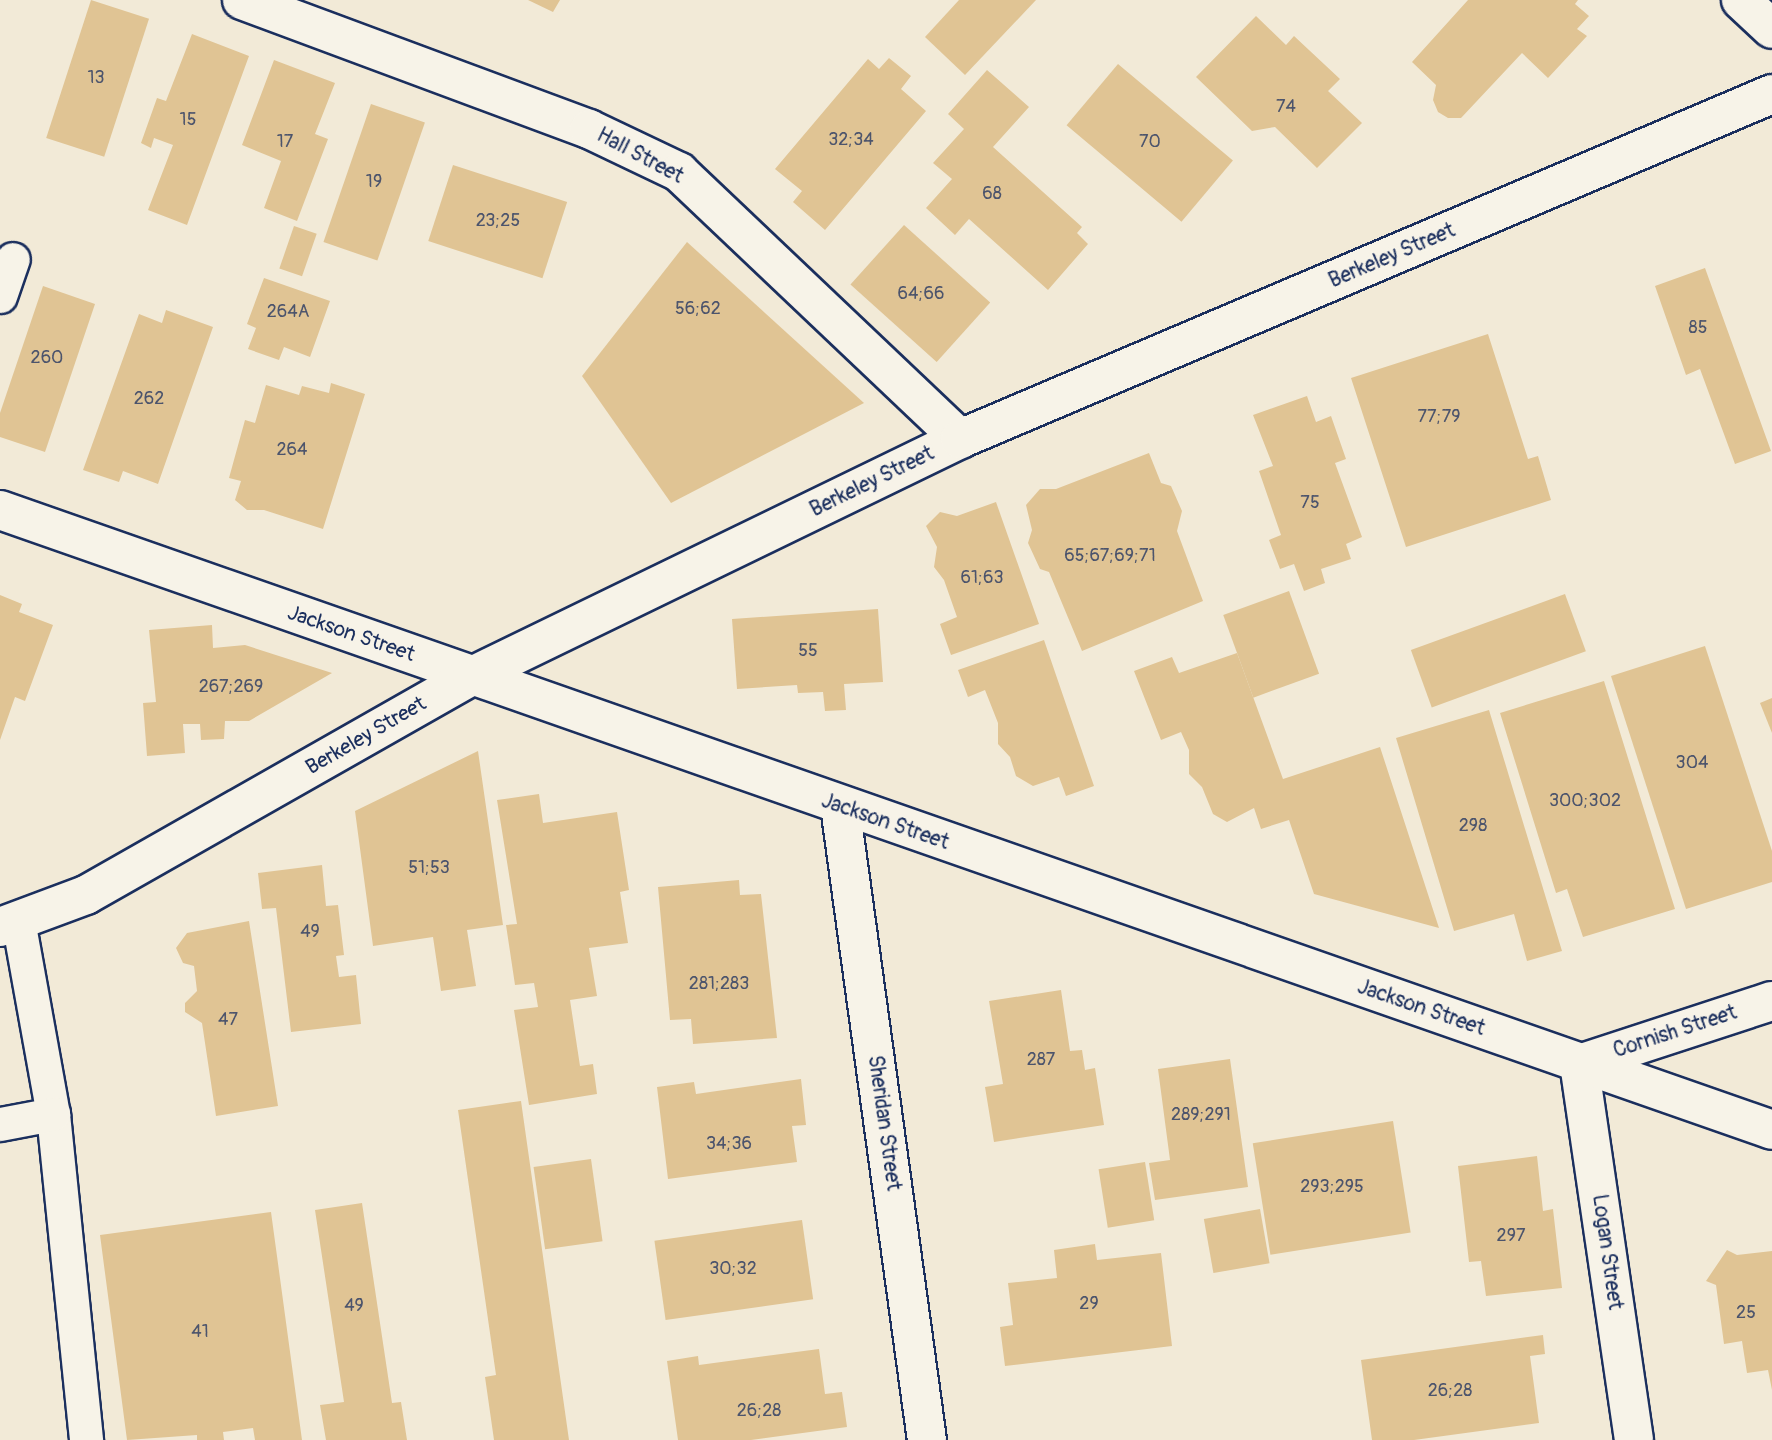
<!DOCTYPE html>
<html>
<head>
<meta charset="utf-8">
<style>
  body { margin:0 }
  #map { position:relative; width:1772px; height:1440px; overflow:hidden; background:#f2ead7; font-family:Pangolin,sans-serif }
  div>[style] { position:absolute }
  .building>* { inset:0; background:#e0c494; transform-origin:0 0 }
  .roads { filter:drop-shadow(2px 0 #1b2f5e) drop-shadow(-2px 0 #1b2f5e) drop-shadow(0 2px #1b2f5e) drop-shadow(0 -2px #1b2f5e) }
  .lane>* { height:33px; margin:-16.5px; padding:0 16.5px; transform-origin:16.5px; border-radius:16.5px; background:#f7f3e8 }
  .street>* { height:38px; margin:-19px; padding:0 19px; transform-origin:19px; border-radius:19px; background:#f7f3e8 }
  .secondary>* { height:38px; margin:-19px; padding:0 19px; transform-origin:19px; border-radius:19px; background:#f7f3e8 }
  span { translate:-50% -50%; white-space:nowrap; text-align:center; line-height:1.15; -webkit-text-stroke:5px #f7f3e8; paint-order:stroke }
  .number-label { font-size:18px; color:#4c546c }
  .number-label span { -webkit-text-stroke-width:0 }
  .street-label { font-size:21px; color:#1b2f5e }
</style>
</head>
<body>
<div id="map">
  <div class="building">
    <i style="left:91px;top:0;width:61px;height:145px;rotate:18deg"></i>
    <i style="clip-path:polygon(528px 0,560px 0,553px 12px)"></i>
    <i style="clip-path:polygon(959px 0,1036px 0,965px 75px,925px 37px)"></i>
    <i style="clip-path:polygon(1468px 0,1578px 0,1575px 4px,1589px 16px,1577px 29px,1587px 36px,1548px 78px,1522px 53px,1461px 118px,1448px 118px,1438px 112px,1433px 100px,1436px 85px,1412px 62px)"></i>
    <i style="clip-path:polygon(1256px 16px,1286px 45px,1294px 36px,1340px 79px,1328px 91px,1362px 123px,1317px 168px,1275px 127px,1252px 131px,1196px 77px)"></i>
    <i style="clip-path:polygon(192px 34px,249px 56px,187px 225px,148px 210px,173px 145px,154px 138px,151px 148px,141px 143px,157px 98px,166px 101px)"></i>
    <i style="clip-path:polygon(889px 58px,911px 76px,901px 89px,926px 111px,825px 230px,793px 202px,802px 191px,775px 169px,868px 59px,879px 69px)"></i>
    <i style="clip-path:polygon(274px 60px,335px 83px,315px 134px,328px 139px,297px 221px,264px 208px,281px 161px,242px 145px)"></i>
    <i style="left:1118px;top:64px;width:150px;height:80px;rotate:40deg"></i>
    <i style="clip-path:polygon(987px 70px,1029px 107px,993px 147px,1082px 227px,1077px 233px,1088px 244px,1048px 290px,969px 219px,955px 235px,926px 208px,952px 179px,933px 163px,964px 129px,948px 114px)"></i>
    <i style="left:371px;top:104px;width:57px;height:146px;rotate:19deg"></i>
    <i style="left:453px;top:165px;width:120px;height:80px;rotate:18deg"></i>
    <i style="left:904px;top:225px;width:116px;height:80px;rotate:42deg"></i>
    <i style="left:294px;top:226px;width:24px;height:45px;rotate:19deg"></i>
    <i style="clip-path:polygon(687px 242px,864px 403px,671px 503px,582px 376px)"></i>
    <i style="clip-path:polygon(1705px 268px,1771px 451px,1735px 464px,1700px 369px,1686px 375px,1655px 286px)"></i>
    <i style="clip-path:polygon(264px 278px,330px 301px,310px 357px,284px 347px,279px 360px,248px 349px,256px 328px,247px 324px)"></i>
    <i style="clip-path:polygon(43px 286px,95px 304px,45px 452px,0 437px,0 413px)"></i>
    <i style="clip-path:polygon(166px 310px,213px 327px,158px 484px,123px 471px,119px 482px,83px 470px,139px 314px,162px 323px)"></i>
    <i style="clip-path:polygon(1488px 334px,1528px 459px,1538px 456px,1551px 500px,1406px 547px,1351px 378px)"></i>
    <i style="clip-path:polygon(331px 383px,365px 394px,323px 529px,264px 510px,247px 510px,235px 500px,241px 481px,229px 478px,245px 420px,255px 423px,266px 385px,299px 395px,302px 386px,329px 393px)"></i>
    <i style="clip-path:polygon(1307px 396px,1316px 422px,1331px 416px,1346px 459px,1335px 463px,1362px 537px,1346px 544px,1351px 559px,1321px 569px,1325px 583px,1304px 591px,1294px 564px,1280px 569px,1269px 540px,1281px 535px,1259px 471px,1273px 466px,1253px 415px)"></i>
    <i style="clip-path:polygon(1149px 453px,1161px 483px,1171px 486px,1182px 511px,1177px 531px,1203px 601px,1082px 651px,1049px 572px,1040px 569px,1028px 543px,1032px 530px,1026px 505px,1040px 489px,1056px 489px)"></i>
    <i style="clip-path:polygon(996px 502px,1039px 624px,951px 655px,940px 624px,957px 617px,944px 580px,934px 567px,937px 547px,926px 526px,940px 512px,957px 516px)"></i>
    <i style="left:1289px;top:591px;width:88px;height:70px;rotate:70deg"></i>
    <i style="left:1565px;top:594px;width:61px;height:164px;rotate:70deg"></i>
    <i style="clip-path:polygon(0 595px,22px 604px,19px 612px,53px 625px,25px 701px,15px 697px,0 740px)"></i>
    <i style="clip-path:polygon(878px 609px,883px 682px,844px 684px,846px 710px,825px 711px,823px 692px,798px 693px,797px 685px,737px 689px,732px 619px)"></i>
    <i style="clip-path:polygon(212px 625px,213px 648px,245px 645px,332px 673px,249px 721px,225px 721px,224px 739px,201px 740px,200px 724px,183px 724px,185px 753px,147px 756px,143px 703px,156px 702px,149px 630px)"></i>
    <i style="clip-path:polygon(1044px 640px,1094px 786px,1066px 796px,1059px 777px,1033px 786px,1016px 776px,1010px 757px,998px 744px,998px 723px,985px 690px,968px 697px,958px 670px)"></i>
    <i style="clip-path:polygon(1705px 646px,1772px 851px,1772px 882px,1686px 909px,1611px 676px)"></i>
    <i style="clip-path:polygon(1237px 653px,1283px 779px,1380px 747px,1439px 928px,1314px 894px,1289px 820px,1261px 829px,1254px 808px,1227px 822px,1213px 814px,1202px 787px,1189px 774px,1189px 750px,1181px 732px,1161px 740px,1134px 671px,1172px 657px,1179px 673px)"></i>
    <i style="clip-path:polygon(1604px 681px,1675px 909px,1583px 937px,1567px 889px,1556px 893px,1500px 713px)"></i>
    <i style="clip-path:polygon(1772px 698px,1772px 733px,1760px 703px)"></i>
    <i style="clip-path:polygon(1489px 710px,1562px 951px,1527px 961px,1514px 914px,1454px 931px,1396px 738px)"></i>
    <i style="clip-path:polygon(478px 751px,503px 925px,467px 930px,476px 986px,441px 991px,433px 937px,373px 946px,355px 811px)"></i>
    <i style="clip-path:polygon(539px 794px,543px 823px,617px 812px,629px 890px,620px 892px,628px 943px,589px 948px,597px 996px,570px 1000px,580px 1066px,593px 1064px,597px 1094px,529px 1105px,514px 1010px,538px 1007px,534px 983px,515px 985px,506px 925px,517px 924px,497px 800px)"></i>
    <i style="clip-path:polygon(322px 865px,326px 906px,338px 905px,344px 955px,336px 956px,339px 977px,356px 975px,361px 1024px,291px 1032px,276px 908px,262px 909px,258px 873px)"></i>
    <i style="clip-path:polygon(739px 880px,740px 895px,761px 894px,777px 1038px,693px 1044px,691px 1019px,670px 1020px,658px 887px)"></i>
    <i style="clip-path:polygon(249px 921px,278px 1106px,216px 1116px,202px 1023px,185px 1012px,185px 1003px,197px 991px,194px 966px,183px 963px,176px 948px,187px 933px)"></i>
    <i style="clip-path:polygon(1061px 990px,1070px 1051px,1082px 1050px,1085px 1070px,1095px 1068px,1104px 1125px,994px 1142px,985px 1087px,1003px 1084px,989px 1001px)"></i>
    <i style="clip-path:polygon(1230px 1059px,1248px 1187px,1155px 1200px,1149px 1163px,1170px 1160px,1158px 1069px)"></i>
    <i style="clip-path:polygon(801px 1079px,806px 1125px,792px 1126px,797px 1162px,668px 1179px,657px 1087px,694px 1082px,696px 1094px)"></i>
    <i style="clip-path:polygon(521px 1101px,569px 1440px,494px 1440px,485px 1377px,496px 1375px,458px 1110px)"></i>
    <i style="left:1393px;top:1121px;width:113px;height:142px;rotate:81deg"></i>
    <i style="clip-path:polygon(1537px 1156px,1543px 1211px,1553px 1209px,1562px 1288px,1486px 1296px,1481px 1261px,1469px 1262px,1458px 1166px)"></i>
    <i style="left:591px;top:1159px;width:83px;height:58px;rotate:82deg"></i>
    <i style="left:1145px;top:1162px;width:59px;height:47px;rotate:81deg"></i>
    <i style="clip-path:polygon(362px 1203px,392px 1403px,401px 1402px,407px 1440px,326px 1440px,320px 1405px,344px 1402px,315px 1210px)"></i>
    <i style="left:1260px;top:1209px;width:55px;height:57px;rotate:80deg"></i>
    <i style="clip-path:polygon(271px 1212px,302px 1440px,255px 1440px,253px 1428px,223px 1432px,224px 1440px,197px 1440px,197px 1435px,127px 1440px,100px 1235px)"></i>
    <i style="left:802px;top:1220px;width:80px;height:149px;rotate:82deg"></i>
    <i style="clip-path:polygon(1095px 1244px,1097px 1260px,1161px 1253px,1172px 1346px,1005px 1366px,1000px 1327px,1013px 1325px,1008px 1283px,1057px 1278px,1054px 1250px)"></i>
    <i style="clip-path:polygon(1727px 1250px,1737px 1255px,1772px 1251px,1772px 1390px,1768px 1370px,1747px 1373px,1742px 1341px,1724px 1344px,1716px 1285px,1706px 1281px)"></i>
    <i style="clip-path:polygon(1543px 1335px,1545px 1354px,1530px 1356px,1539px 1423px,1414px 1440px,1372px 1440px,1361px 1360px)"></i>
    <i style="clip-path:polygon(819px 1349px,825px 1394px,842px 1392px,847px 1427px,751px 1440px,678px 1440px,667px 1361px,698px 1356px,699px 1365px)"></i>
  </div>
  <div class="roads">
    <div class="lane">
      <i style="left:0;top:296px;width:39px;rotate:-71deg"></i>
      <i style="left:18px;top:920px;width:197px;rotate:79.8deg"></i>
      <i style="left:53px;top:1114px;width:328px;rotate:84.2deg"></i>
      <i style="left:0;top:1124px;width:54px;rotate:-10.7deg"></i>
    </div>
    <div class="street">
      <i style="left:242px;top:0;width:370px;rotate:20.4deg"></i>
      <i style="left:589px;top:129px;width:100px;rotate:25.5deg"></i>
      <i style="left:679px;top:172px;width:388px;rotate:43.5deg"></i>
      <i style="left:1741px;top:0;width:42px;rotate:43.1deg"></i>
      <i style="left:840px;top:806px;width:640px;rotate:82.19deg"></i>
      <i style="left:1634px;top:1440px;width:380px;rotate:-98.3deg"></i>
      <i style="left:1579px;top:1064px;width:203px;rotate:-18.1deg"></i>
    </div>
    <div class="secondary">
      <i style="left:0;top:510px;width:1877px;rotate:19.28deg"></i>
      <i style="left:0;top:927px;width:92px;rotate:-20.4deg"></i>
      <i style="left:86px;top:895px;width:444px;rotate:-29.6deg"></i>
      <i style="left:472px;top:676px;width:543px;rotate:-25.9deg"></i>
      <i style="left:960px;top:439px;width:882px;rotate:-23.02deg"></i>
    </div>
  </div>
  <div class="number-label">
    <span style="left:96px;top:78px">13</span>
    <span style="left:1286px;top:107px">74</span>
    <span style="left:188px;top:120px">15</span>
    <span style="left:851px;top:140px">32;34</span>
    <span style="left:285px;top:142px">17</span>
    <span style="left:1150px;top:142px">70</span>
    <span style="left:374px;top:182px">19</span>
    <span style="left:992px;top:194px">68</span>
    <span style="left:498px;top:221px">23;25</span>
    <span style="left:921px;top:294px">64;66</span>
    <span style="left:698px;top:309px">56;62</span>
    <span style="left:288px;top:312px">264A</span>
    <span style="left:1698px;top:328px">85</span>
    <span style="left:47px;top:358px">260</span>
    <span style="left:149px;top:399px">262</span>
    <span style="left:1439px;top:417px">77;79</span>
    <span style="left:292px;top:450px">264</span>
    <span style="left:1310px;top:503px">75</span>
    <span style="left:1110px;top:556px">65;67;69;71</span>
    <span style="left:982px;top:578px">61;63</span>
    <span style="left:808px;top:651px">55</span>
    <span style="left:231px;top:687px">267;269</span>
    <span style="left:1692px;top:763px">304</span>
    <span style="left:1585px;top:801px">300;302</span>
    <span style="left:1473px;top:826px">298</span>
    <span style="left:429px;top:868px">51;53</span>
    <span style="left:310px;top:932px">49</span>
    <span style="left:719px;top:984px">281;283</span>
    <span style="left:228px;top:1020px">47</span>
    <span style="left:1041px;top:1060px">287</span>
    <span style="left:1201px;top:1115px">289;291</span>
    <span style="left:729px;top:1144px">34;36</span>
    <span style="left:1332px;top:1187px">293;295</span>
    <span style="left:1511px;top:1236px">297</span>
    <span style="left:733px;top:1269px">30;32</span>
    <span style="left:1089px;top:1304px">29</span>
    <span style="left:354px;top:1306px">49</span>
    <span style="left:1746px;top:1313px">25</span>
    <span style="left:200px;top:1332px">41</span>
    <span style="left:1450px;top:1391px">26;28</span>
    <span style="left:759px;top:1411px">26;28</span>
  </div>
  <div class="street-label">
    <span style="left:640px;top:156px;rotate:28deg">Hall Street</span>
    <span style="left:1392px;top:256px;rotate:-23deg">Berkeley Street</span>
    <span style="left:872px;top:482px;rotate:-26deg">Berkeley Street</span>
    <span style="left:351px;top:634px;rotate:19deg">Jackson Street</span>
    <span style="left:366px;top:736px;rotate:-30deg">Berkeley Street</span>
    <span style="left:885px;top:822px;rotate:19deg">Jackson Street</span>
    <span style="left:1421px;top:1008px;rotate:19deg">Jackson Street</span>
    <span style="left:1675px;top:1032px;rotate:-18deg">Cornish Street</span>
    <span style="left:884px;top:1123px;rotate:82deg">Sheridan Street</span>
    <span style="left:1607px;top:1252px;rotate:82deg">Logan Street</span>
  </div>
</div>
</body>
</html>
